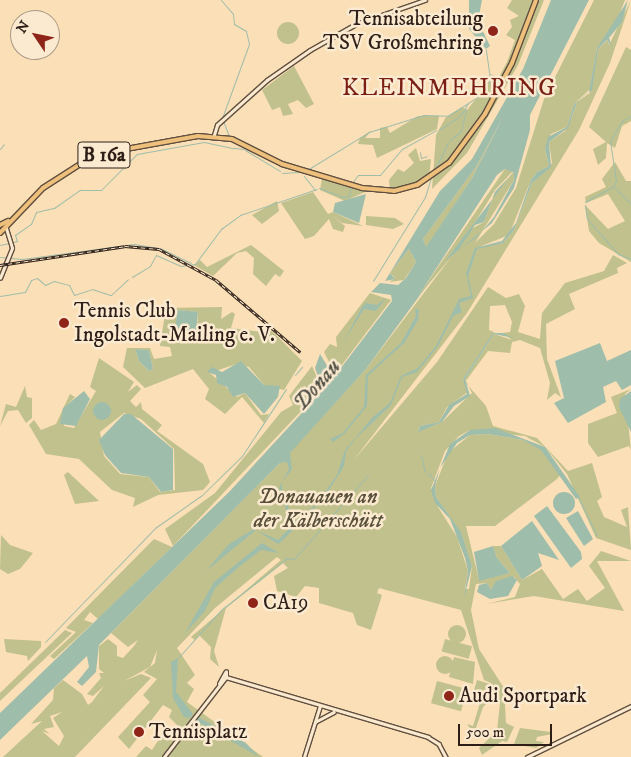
<!DOCTYPE html>
<html>
<head>
<meta charset="utf-8">
<style>
  body { margin:0 }
  #map { position:relative; width:631px; height:757px; overflow:hidden; background:#fbdfb6; font-family:"IM FELL DW Pica",serif }
  div>[style] { position:absolute }
  .green>* { inset:0; background:#c0c18d; transform-origin:0 0 }
  .round { border-radius:50% }
  .water>* { inset:0; background:#9fbdab; transform-origin:0 0 }
  .stream>* { height:1px; margin:-0.5px; padding:0 0.5px; transform-origin:0.5px; border-radius:0.5px; background:#9fbdab }
  .roads { filter:drop-shadow(1px 0 #604f40) drop-shadow(-1px 0 #604f40) drop-shadow(0 1px #604f40) drop-shadow(0 -1px #604f40) }
  .tertiary>* { height:2.5px; margin:-1.25px; padding:0 1.25px; transform-origin:1.25px; border-radius:1.25px; background:#fcead0 }
  .secondary>* { height:3px; margin:-1.5px; padding:0 1.5px; transform-origin:1.5px; border-radius:1.5px; background:#fcead0 }
  .primary>* { height:4px; margin:-2px; padding:0 2px; transform-origin:2px; border-radius:2px; background:#eec07b }
  .rail>* { height:3px; margin-top:-1.5px; transform-origin:0; background:repeating-linear-gradient(90deg,#fcead0 0 4px,#2d1f18 0 8px); box-sizing:border-box; border-block:1px solid #2d1f18 }
  .dots>* { width:14px; height:14px; translate:-50% -50%; box-sizing:border-box; border:2px solid #fcead0; border-radius:50% }
  span { translate:-50% -50%; white-space:nowrap; text-align:center; line-height:1.15; -webkit-text-stroke:5px #fcead0; paint-order:stroke }
  .shield-label span { padding:1px 4px; background:#fcead0; border:1px solid; border-radius:4px; -webkit-text-stroke-width:0 }
  .shield-label { font-size:20px; color:#2d1f18; font-weight:700 }
  .poi-label { font-size:21px; color:#2d1f18 }
  .right { translate:-100% -50%; text-align:right }
  .left { translate:0 -50%; text-align:left }
  .park-label { font-size:21px; color:#59503b; font-style:italic }
  .water-label { font-size:22px; color:#4f4e44; font-style:italic }
  .quarter-label { font-size:24px; color:#7a1f14; letter-spacing:1px }
  .north { position:absolute; left:10px; top:10px; width:50px; height:50px; box-sizing:border-box; background:#fcead0; border:1px solid #a99986; border-radius:50%; rotate:304deg; font-size:14px; font-weight:700; line-height:20px; text-align:center; color:#2d1f18 }
  .north::after { content:''; display:block; margin:auto; width:18px; height:22px; background:#8f2418; clip-path:polygon(50% 0,100% 100%,50% 72%,0 100%) }
  .scale { position:absolute; left:458px; top:724px; width:94px; height:22px; box-sizing:border-box; border:2px solid #2d1f18; border-top:0; padding-left:6px; font-size:15px; line-height:18px; white-space:nowrap; color:#2d1f18; -webkit-text-stroke:4px #fcead0; paint-order:stroke }
</style>
</head>
<body>
<div id="map">
  <div class="green">
    <i style="clip-path:polygon(512px 0,544px 0,518px 65px,467px 153px,432px 189px,436px 135px,446px 117px,462px 107px,467px 110px,492px 79px,490px 74px,499px 77px,507px 62px,515px 40px,506px 35px,512px 27px,510px 20px,519px 16px,507px 8px)"></i>
    <i style="clip-path:polygon(evenodd,594px 0,625px 0,616px 23px,597px 48px,590px 89px,574px 104px,567px 127px,551px 134px,545px 149px,549px 166px,537px 172px,531px 180px,509px 235px,479px 247px,503px 243px,514px 230px,532px 183px,552px 163px,549px 142px,565px 131px,572px 117px,577px 102px,590px 93px,598px 49px,608px 40px,609px 45px,631px 0,610px 63px,579px 130px,467px 313px,353px 461px,437px 362px,488px 287px,506px 298px,519px 294px,525px 306px,518px 332px,540px 339px,542px 313px,565px 283px,604px 271px,613px 255px,627px 263px,617px 268px,618px 273px,569px 294px,575px 309px,546px 324px,547px 359px,561px 397px,555px 393px,547px 400px,550px 383px,540px 348px,520px 340px,512px 342px,510px 353px,488px 351px,465px 382px,486px 406px,493px 426px,537px 438px,568px 471px,592px 463px,602px 497px,597px 501px,604px 517px,627px 527px,621px 510px,628px 507px,631px 550px,596px 538px,567px 474px,545px 447px,525px 436px,470px 430px,459px 436px,445px 451px,431px 488px,438px 507px,457px 537px,468px 571px,465px 589px,469px 589px,472px 566px,461px 533px,436px 497px,435px 486px,448px 453px,470px 435px,488px 434px,523px 440px,541px 449px,561px 474px,557px 479px,495px 526px,466px 526px,479px 580px,510px 573px,497px 558px,493px 546px,501px 546px,522px 580px,542px 569px,563px 599px,578px 589px,587px 601px,605px 588px,589px 566px,601px 551px,631px 561px,597px 561px,624px 611px,534px 596px,486px 604px,515px 597px,520px 584px,514px 577px,498px 581px,491px 590px,487px 583px,476px 584px,471px 610px,479px 649px,504px 688px,506px 723px,514px 727px,507px 742px,502px 741px,482px 755px,479px 748px,497px 731px,500px 703px,490px 700px,483px 707px,476px 728px,470px 728px,467px 724px,473px 726px,480px 703px,471px 700px,477px 680px,490px 684px,484px 705px,491px 683px,484px 680px,461px 610px,379px 588px,377px 593px,382px 595px,371px 630px,357px 625px,353px 613px,319px 603px,319px 588px,305px 586px,296px 597px,277px 591px,274px 576px,288px 568px,283px 563px,226px 608px,214px 651px,219px 667px,210px 659px,211px 647px,199px 635px,195px 640px,191px 637px,281px 560px,277px 557px,215px 608px,177px 648px,195px 675px,187px 683px,194px 689px,187px 702px,263px 757px,165px 757px,190px 722px,162px 757px,136px 757px,146px 746px,152px 750px,167px 727px,176px 730px,178px 726px,169px 717px,172px 710px,163px 705px,129px 749px,118px 737px,150px 702px,143px 695px,157px 679px,144px 672px,155px 663px,157px 650px,150px 667px,124px 681px,141px 674px,151px 678px,75px 757px,3px 757px,42px 721px,31px 724px,53px 700px,54px 688px,63px 680px,82px 694px,88px 705px,92px 702px,104px 686px,93px 696px,87px 694px,101px 678px,99px 673px,104px 673px,99px 669px,99px 646px,108px 639px,117px 646px,117px 656px,123px 658px,134px 646px,138px 640px,128px 647px,111px 633px,280px 463px,291px 461px,289px 453px,366px 369px,452px 256px,416px 299px,505px 169px,513px 171px,495px 190px,471px 229px,484px 222px,495px 192px,514px 172px,514px 180px,475px 243px,494px 224px,516px 188px,544px 99px,594px 0,505px 305px,512px 322px,510px 332px,503px 333px,512px 340px,494px 334px,465px 379px,472px 393px,442px 422px,418px 431px,420px 426px,439px 422px,447px 407px,468px 392px,463px 379px,494px 332px,489px 330px,490px 306px,505px 305px,594px 0,62px 712px,53px 718px,64px 736px,59px 746px,42px 731px,50px 734px,44px 729px,54px 727px,50px 716px,62px 712px)"></i>
    <i class="round" style="left:277px;top:22px;width:22px;height:22px"></i>
    <i style="clip-path:polygon(626px 47px,631px 50px,631px 121px,622px 126px,615px 148px,607px 143px,606px 158px,598px 165px,593px 149px,606px 142px,589px 127px)"></i>
    <i style="clip-path:polygon(294px 66px,314px 104px,306px 108px,298px 100px,288px 104px,293px 114px,283px 116px,280px 107px,272px 110px,262px 90px)"></i>
    <i style="clip-path:polygon(418px 116px,439px 116px,437px 129px,377px 158px,373px 145px,358px 144px,360px 138px,372px 130px,365px 138px,380px 138px,380px 128px,387px 127px,390px 133px)"></i>
    <i style="clip-path:polygon(503px 116px,472px 178px,426px 248px,423px 239px,476px 167px)"></i>
    <i style="clip-path:polygon(416px 148px,420px 161px,431px 159px,429px 178px,390px 190px,389px 180px,398px 169px,404px 172px,414px 163px,408px 155px)"></i>
    <i style="clip-path:polygon(615px 162px,626px 181px,631px 181px,631px 262px,599px 243px,589px 231px,586px 212px,585px 205px,608px 229px,625px 221px,608px 194px,586px 203px,585px 197px,606px 187px,602px 179px)"></i>
    <i style="clip-path:polygon(322px 178px,367px 190px,367px 191px,345px 201px,320px 190px)"></i>
    <i style="clip-path:polygon(313px 192px,328px 214px,333px 212px,363px 226px,342px 223px,330px 214px,345px 226px,343px 232px,333px 229px,329px 219px,314px 236px,305px 239px,281px 203px)"></i>
    <i style="clip-path:polygon(277px 201px,279px 211px,262px 224px,252px 215px)"></i>
    <i style="clip-path:polygon(366px 216px,395px 218px,404px 224px,393px 229px,366px 225px)"></i>
    <i style="clip-path:polygon(251px 245px,284px 271px,280px 277px,275px 274px,266px 286px,253px 274px,254px 258px,246px 251px,237px 253px,213px 276px,194px 265px,200px 260px,207px 267px)"></i>
    <i style="clip-path:polygon(409px 249px,416px 262px,404px 280px,389px 282px,395px 278px,390px 273px)"></i>
    <i style="clip-path:polygon(370px 293px,391px 300px,335px 374px,324px 352px,330px 344px,337px 347px,336px 337px)"></i>
    <i style="clip-path:polygon(evenodd,222px 307px,221px 319px,232px 312px,235px 314px,231px 328px,263px 332px,264px 323px,302px 361px,284px 390px,264px 385px,249px 367px,236px 364px,210px 373px,237px 397px,245px 393px,261px 415px,269px 414px,264px 423px,242px 397px,225px 414px,205px 399px,209px 389px,193px 369px,145px 388px,123px 367px,127px 348px,150px 348px,154px 359px,172px 356px,170px 347px,160px 346px,166px 308px,222px 307px,177px 310px,198px 312px,197px 339px,175px 338px,177px 310px,222px 307px,135px 349px,149px 350px,153px 369px,149px 371px,139px 361px,135px 349px)"></i>
    <i style="clip-path:polygon(evenodd,99px 358px,134px 382px,128px 392px,137px 385px,141px 389px,130px 401px,136px 407px,141px 402px,142px 409px,162px 425px,157px 431px,203px 464px,210px 482px,203px 490px,158px 495px,133px 507px,135px 498px,112px 490px,79px 459px,46px 454px,29px 425px,34px 420px,41px 430px,56px 424px,70px 394px,75px 397px,67px 405px,64px 426px,74px 428px,96px 391px,90px 387px,99px 358px,124px 413px,141px 419px,174px 449px,175px 490px,160px 492px,149px 477px,120px 474px,104px 456px,100px 432px,124px 413px)"></i>
    <i style="clip-path:polygon(312px 366px,322px 389px,173px 546px,165px 529px,215px 493px,281px 412px,293px 405px,289px 396px)"></i>
    <i style="clip-path:polygon(25px 386px,27px 397px,32px 398px,32px 418px,26px 423px,18px 410px,8px 411px,0 426px,6px 404px,16px 407px)"></i>
    <i style="clip-path:polygon(631px 389px,625px 394px,631px 450px,629px 446px,598px 457px,588px 443px,588px 424px,617px 413px,611px 397px)"></i>
    <i style="clip-path:polygon(68px 472px,99px 501px,75px 504px,64px 475px)"></i>
    <i style="clip-path:polygon(1px 535px,10px 545px,33px 553px,20px 569px,8px 574px,0 569px)"></i>
    <i style="clip-path:polygon(154px 539px,172px 547px,98px 619px,90px 612px,84px 620px,93px 623px,54px 659px,50px 656px,76px 632px,66px 628px)"></i>
    <i class="round" style="left:448px;top:625px;width:18px;height:18px"></i>
    <i style="clip-path:polygon(65px 630px,72px 633px,0 701px,0 693px)"></i>
    <i style="clip-path:polygon(4px 639px,41px 641px,41px 647px,28px 661px,27px 656px,6px 652px)"></i>
    <i style="left:445px;top:639px;width:28px;height:13px;rotate:15deg"></i>
    <i class="round" style="left:436px;top:656px;width:18px;height:18px"></i>
    <i style="clip-path:polygon(454px 657px,475px 662px,473px 684px,449px 677px)"></i>
    <i style="left:437px;top:681px;width:31px;height:23px;rotate:15deg"></i>
    <i style="clip-path:polygon(520px 728px,551px 732px,552px 734px,537px 737px,536px 741px,544px 742px,536px 748px,514px 744px)"></i>
  </div>
  <div class="water">
    <i style="clip-path:polygon(469px 0,482px 0,478px 21px,490px 46px,486px 49px,469px 29px)"></i>
    <i style="clip-path:polygon(evenodd,551px 0,589px 0,530px 115px,530px 130px,514px 188px,492px 223px,445px 261px,366px 369px,290px 453px,292px 469px,282px 482px,282px 491px,294px 522px,317px 504px,337px 475px,345px 450px,373px 417px,390px 403px,401px 376px,418px 368px,436px 346px,459px 299px,471px 296px,466px 273px,475px 248px,502px 241px,516px 223px,531px 180px,537px 172px,549px 166px,545px 149px,548px 137px,567px 127px,574px 104px,589px 92px,597px 48px,628px 0,622px 22px,609px 38px,612px 47px,607px 40px,598px 49px,592px 90px,577px 102px,568px 128px,549px 142px,551px 167px,532px 183px,514px 230px,503px 243px,477px 249px,468px 276px,473px 298px,459px 303px,462px 312px,453px 316px,438px 346px,417px 372px,402px 377px,391px 405px,356px 438px,346px 451px,344px 466px,324px 498px,283px 540px,278px 544px,256px 530px,206px 571px,229px 544px,254px 529px,278px 540px,292px 526px,279px 488px,289px 469px,287px 462px,280px 463px,99px 645px,96px 672px,82px 686px,77px 682px,89px 667px,87px 656px,0 740px,0 713px,229px 492px,323px 390px,315px 368px,320px 354px,334px 377px,392px 301px,391px 295px,371px 292px,380px 283px,398px 285px,406px 278px,416px 262px,409px 249px,390px 273px,395px 279px,385px 281px,440px 191px,472px 159px,523px 69px,551px 0,503px 117px,472px 178px,426px 247px,423px 239px,476px 167px,503px 117px,551px 0,505px 169px,513px 172px,417px 298px,497px 175px,505px 169px,551px 0,514px 172px,514px 180px,494px 217px,476px 238px,459px 249px,475px 225px,484px 222px,495px 192px,514px 172px)"></i>
    <i style="clip-path:polygon(366px 194px,359px 223px,333px 212px,335px 203px)"></i>
    <i style="clip-path:polygon(386px 298px,376px 311px,364px 309px,343px 343px,362px 307px,366px 303px,377px 305px)"></i>
    <i style="clip-path:polygon(415px 309px,419px 309px,418px 320px,405px 342px,368px 376px,367px 406px,345px 433px,333px 442px,330px 439px,343px 433px,364px 407px,366px 375px,401px 343px,416px 316px)"></i>
    <i style="left:177px;top:310px;width:21px;height:28px;rotate:5deg"></i>
    <i style="clip-path:polygon(493px 333px,503px 333px,513px 338px,494px 334px,465px 379px,470px 396px,454px 406px,442px 422px,418px 432px,420px 426px,439px 422px,449px 405px,467px 394px,463px 379px)"></i>
    <i style="clip-path:polygon(600px 343px,607px 361px,631px 350px,631px 385px,622px 390px,616px 381px,603px 387px,606px 402px,568px 423px,554px 403px,564px 398px,555px 361px)"></i>
    <i style="clip-path:polygon(135px 349px,149px 350px,153px 369px,149px 371px,139px 361px)"></i>
    <i style="clip-path:polygon(241px 361px,264px 385px,280px 386px,278px 397px,264px 414px,245px 393px,233px 397px,227px 387px,217px 383px,216px 375px,207px 372px,212px 367px,222px 372px)"></i>
    <i style="clip-path:polygon(84px 391px,90px 399px,76px 426px,60px 424px,63px 408px)"></i>
    <i style="clip-path:polygon(631px 391px,631px 432px,619px 407px,620px 399px)"></i>
    <i class="round" style="left:93px;top:402px;width:18px;height:18px"></i>
    <i style="clip-path:polygon(124px 414px,131px 414px,173px 449px,173px 490px,161px 492px,149px 477px,121px 473px,105px 455px,99px 440px)"></i>
    <i style="clip-path:polygon(495px 428px,545px 447px,580px 497px,576px 499px,541px 450px,523px 440px,488px 434px,470px 435px,457px 443px,440px 468px,435px 486px,436px 497px,461px 532px,472px 566px,464px 598px,468px 571px,465px 558px,450px 519px,435px 503px,431px 490px,450px 444px,470px 430px)"></i>
    <i class="round" style="left:553px;top:492px;width:22px;height:22px"></i>
    <i style="clip-path:polygon(547px 506px,581px 552px,582px 559px,571px 568px,534px 516px)"></i>
    <i style="clip-path:polygon(578px 511px,593px 539px,584px 546px,566px 518px)"></i>
    <i style="clip-path:polygon(532px 521px,559px 560px,538px 553px,542px 566px,522px 580px,501px 546px)"></i>
    <i style="clip-path:polygon(262px 543px,279px 553px,261px 550px,240px 566px,215px 588px,205px 611px,185px 633px,214px 582px)"></i>
    <i style="clip-path:polygon(493px 546px,497px 558px,510px 573px,479px 581px,474px 552px)"></i>
    <i style="clip-path:polygon(512px 576px,517px 580px,508px 596px,490px 599px,477px 592px,479px 585px,487px 583px,491px 590px,496px 581px)"></i>
    <i style="clip-path:polygon(178px 658px,176px 692px,193px 714px,190px 718px,184px 717px,173px 698px,171px 662px)"></i>
    <i style="clip-path:polygon(198px 717px,246px 743px,259px 757px,196px 721px)"></i>
  </div>
  <div class="stream">
    <i style="left:221px;top:0;width:18px;rotate:49deg"></i>
    <i style="left:233px;top:14px;width:10px;rotate:84deg"></i>
    <i style="left:234px;top:24px;width:14px;rotate:30deg"></i>
    <i style="left:246px;top:31px;width:13px;rotate:77deg"></i>
    <i style="left:249px;top:44px;width:79px;rotate:110deg"></i>
    <i style="left:222px;top:118px;width:19px;rotate:69deg"></i>
    <i style="left:631px;top:116px;width:10px;rotate:151deg"></i>
    <i style="left:622px;top:121px;width:23px;rotate:121deg"></i>
    <i style="left:610px;top:141px;width:40px;rotate:81.5deg"></i>
    <i style="left:616px;top:181px;width:6px;rotate:121deg"></i>
    <i style="left:613px;top:186px;width:25px;rotate:45deg"></i>
    <i style="left:439px;top:130px;width:27px;rotate:-34deg"></i>
    <i style="left:461px;top:115px;width:14px;rotate:-60deg"></i>
    <i style="left:450px;top:140px;width:14px;rotate:-39deg"></i>
    <i style="left:461px;top:131px;width:22px;rotate:-77deg"></i>
    <i style="left:234px;top:148px;width:10px;rotate:6deg"></i>
    <i style="left:0;top:149px;width:6px;rotate:-51deg"></i>
    <i style="left:245px;top:150px;width:41px;rotate:31deg"></i>
    <i style="left:420px;top:152px;width:6px;rotate:81deg"></i>
    <i style="left:421px;top:158px;width:6px;rotate:-18deg"></i>
    <i style="left:307px;top:170px;width:73px;rotate:-31.5deg"></i>
    <i style="left:369px;top:132px;width:58px;rotate:-17.2deg"></i>
    <i style="left:424px;top:115px;width:24px;rotate:2deg"></i>
    <i style="left:448px;top:116px;width:37px;rotate:-33deg"></i>
    <i style="left:479px;top:96px;width:20px;rotate:-57deg"></i>
    <i style="left:490px;top:79px;width:30px;rotate:-98deg"></i>
    <i style="left:434px;top:171px;width:32px;rotate:-64deg"></i>
    <i style="left:282px;top:173px;width:22px;rotate:-3deg"></i>
    <i style="left:304px;top:176px;width:18px;rotate:52deg"></i>
    <i style="left:352px;top:183px;width:10px;rotate:-53deg"></i>
    <i style="left:358px;top:175px;width:22px"></i>
    <i style="left:380px;top:175px;width:34px;rotate:-50deg"></i>
    <i style="left:402px;top:149px;width:39px;rotate:-29deg"></i>
    <i style="left:319px;top:188px;width:26px;rotate:21deg"></i>
    <i style="left:343px;top:197px;width:6px;rotate:-9deg"></i>
    <i style="left:349px;top:196px;width:10px;rotate:-79deg"></i>
    <i style="left:585px;top:202px;width:31px;rotate:-29deg"></i>
    <i style="left:585px;top:205px;width:14px;rotate:82deg"></i>
    <i style="left:587px;top:219px;width:47px;rotate:48.5deg"></i>
    <i style="left:618px;top:254px;width:14px;rotate:21deg"></i>
    <i style="left:0;top:245px;width:17px;rotate:-13deg"></i>
    <i style="left:17px;top:241px;width:6px;rotate:-108deg"></i>
    <i style="left:15px;top:235px;width:19px;rotate:-35deg"></i>
    <i style="left:31px;top:224px;width:13px;rotate:-67deg"></i>
    <i style="left:36px;top:212px;width:18px;rotate:-13deg"></i>
    <i style="left:54px;top:208px;width:32px;rotate:-35deg"></i>
    <i style="left:80px;top:190px;width:21px"></i>
    <i style="left:101px;top:190px;width:51px;rotate:-45deg"></i>
    <i style="left:137px;top:154px;width:68px;rotate:-10.2deg"></i>
    <i style="left:204px;top:142px;width:30px;rotate:12deg"></i>
    <i style="left:0;top:257px;width:22px;rotate:5deg"></i>
    <i style="left:22px;top:259px;width:113px;rotate:-7.6deg"></i>
    <i style="left:134px;top:244px;width:28px;rotate:10deg"></i>
    <i style="left:162px;top:249px;width:32px;rotate:26deg"></i>
    <i style="left:132px;top:277px;width:21px;rotate:-31deg"></i>
    <i style="left:150px;top:266px;width:13px;rotate:-61deg"></i>
    <i style="left:156px;top:255px;width:27px;rotate:24deg"></i>
    <i style="left:181px;top:266px;width:14px;rotate:-8deg"></i>
    <i style="left:195px;top:264px;width:44px;rotate:-53.4deg"></i>
    <i style="left:221px;top:229px;width:24px;rotate:-36deg"></i>
    <i style="left:240px;top:215px;width:81px;rotate:-18.7deg"></i>
    <i style="left:373px;top:281px;width:99px;rotate:-58.2deg"></i>
    <i style="left:425px;top:197px;width:21px;rotate:-73deg"></i>
    <i style="left:0;top:296px;width:25px;rotate:-9deg"></i>
    <i style="left:25px;top:292px;width:13px;rotate:-63deg"></i>
    <i style="left:31px;top:280px;width:6px;rotate:-18deg"></i>
    <i style="left:37px;top:278px;width:11px;rotate:41deg"></i>
    <i style="left:45px;top:285px;width:10px;rotate:-24deg"></i>
    <i style="left:54px;top:281px;width:16px;rotate:15deg"></i>
    <i style="left:69px;top:285px;width:11px;rotate:63deg"></i>
    <i style="left:74px;top:295px;width:19px;rotate:-18deg"></i>
    <i style="left:92px;top:289px;width:20px;rotate:18deg"></i>
    <i style="left:111px;top:295px;width:23px;rotate:-43deg"></i>
    <i style="left:295px;top:375px;width:11px;rotate:-49deg"></i>
    <i style="left:421px;top:455px;width:17px;rotate:77deg"></i>
    <i style="left:428px;top:473px;width:9px;rotate:49deg"></i>
    <i style="left:578px;top:497px;width:43px;rotate:64deg"></i>
    <i style="left:285px;top:558px;width:9px;rotate:6deg"></i>
    <i style="left:294px;top:559px;width:112px;rotate:-48.6deg"></i>
    <i style="left:45px;top:642px;width:158px;rotate:-46deg"></i>
    <i style="left:155px;top:528px;width:57px;rotate:-35.1deg"></i>
    <i style="left:202px;top:495px;width:56px;rotate:-44.3deg"></i>
    <i style="left:242px;top:456px;width:80px;rotate:-56.7deg"></i>
    <i style="left:178px;top:658px;width:64px;rotate:-48.1deg"></i>
    <i style="left:221px;top:610px;width:83px;rotate:-38.1deg"></i>
  </div>
  <div class="roads">
    <div class="tertiary">
      <i style="left:214px;top:135px;width:10px;rotate:-73deg"></i>
      <i style="left:217px;top:125px;width:67px;rotate:-42deg"></i>
      <i style="left:267px;top:80px;width:52px;rotate:-34.9deg"></i>
      <i style="left:310px;top:50px;width:53px;rotate:-29.5deg"></i>
      <i style="left:356px;top:24px;width:73px;rotate:-19.2deg"></i>
      <i style="left:0;top:278px;width:32px;rotate:-68deg"></i>
      <i style="left:12px;top:248px;width:21px;rotate:-107deg"></i>
      <i style="left:226px;top:677px;width:211px;rotate:16.5deg"></i>
      <i style="left:428px;top:737px;width:13px;rotate:32deg"></i>
      <i style="left:439px;top:744px;width:15px;rotate:62deg"></i>
      <i style="left:315px;top:722px;width:21px;rotate:-28deg"></i>
      <i style="left:164px;top:757px;width:101px;rotate:-52.2deg"></i>
      <i style="left:226px;top:677px;width:5px;rotate:-90deg"></i>
      <i style="left:226px;top:672px;width:13px;rotate:119deg"></i>
      <i style="left:304px;top:757px;width:53px;rotate:-72.6deg"></i>
    </div>
    <div class="secondary">
      <i style="left:527px;top:757px;width:116px;rotate:-26.1deg"></i>
    </div>
    <div class="primary">
      <i style="left:0;top:225px;width:9px;rotate:-27deg"></i>
      <i style="left:0;top:233px;width:62px;rotate:-46.3deg"></i>
      <i style="left:43px;top:188px;width:46px;rotate:-32.7deg"></i>
      <i style="left:82px;top:163px;width:46px;rotate:-17.7deg"></i>
      <i style="left:126px;top:149px;width:73px;rotate:-10.2deg"></i>
      <i style="left:198px;top:136px;width:34px;rotate:5deg"></i>
      <i style="left:232px;top:139px;width:56px;rotate:26.6deg"></i>
      <i style="left:282px;top:164px;width:84px;rotate:16.7deg"></i>
      <i style="left:362px;top:188px;width:32px;rotate:5deg"></i>
      <i style="left:394px;top:191px;width:24px;rotate:-15deg"></i>
      <i style="left:417px;top:185px;width:39px;rotate:-35deg"></i>
      <i style="left:449px;top:163px;width:61px;rotate:-53.7deg"></i>
      <i style="left:485px;top:114px;width:58px;rotate:-62.1deg"></i>
      <i style="left:512px;top:63px;width:67px;rotate:-69.1deg"></i>
    </div>
  </div>
  <div class="rail">
    <i style="left:0;top:265px;width:126px;rotate:-8.6deg"></i>
    <i style="left:125px;top:246px;width:34px;rotate:5deg"></i>
    <i style="left:159px;top:249px;width:65px;rotate:28.5deg"></i>
    <i style="left:216px;top:280px;width:111px;rotate:40.6deg"></i>
  </div>
  <div class="dots">
    <i style="left:493px;top:31px;background:#8f2418"></i>
    <i style="left:64px;top:323px;background:#8f2418"></i>
    <i style="left:253px;top:603px;background:#8f2418"></i>
    <i style="left:449px;top:696px;background:#8f2418"></i>
    <i style="left:139px;top:732px;background:#8f2418"></i>
  </div>
  <div class="shield-label">
    <span style="left:104px;top:155px">B 16a</span>
  </div>
  <div class="poi-label">
    <span class="right" style="left:483px;top:31px">Tennisabteilung<br>TSV Großmehring</span>
    <span class="left" style="left:74px;top:323px">Tennis Club<br>Ingolstadt-Mailing e. V.</span>
    <span class="left" style="left:263px;top:603px">CA19</span>
    <span class="left" style="left:459px;top:696px">Audi Sportpark</span>
    <span class="left" style="left:149px;top:732px">Tennisplatz</span>
  </div>
  <div class="park-label">
    <span style="left:318px;top:509px">Donauauen an<br>der Kälberschütt</span>
  </div>
  <div class="water-label">
    <span style="left:317px;top:385px;rotate:-49deg">Donau</span>
  </div>
  <div class="quarter-label">
    <span style="left:449px;top:89px">KLEINMEHRING</span>
  </div>
  <div class="north">N</div>
  <div class="scale">500 m</div>
</div>
</body>
</html>
